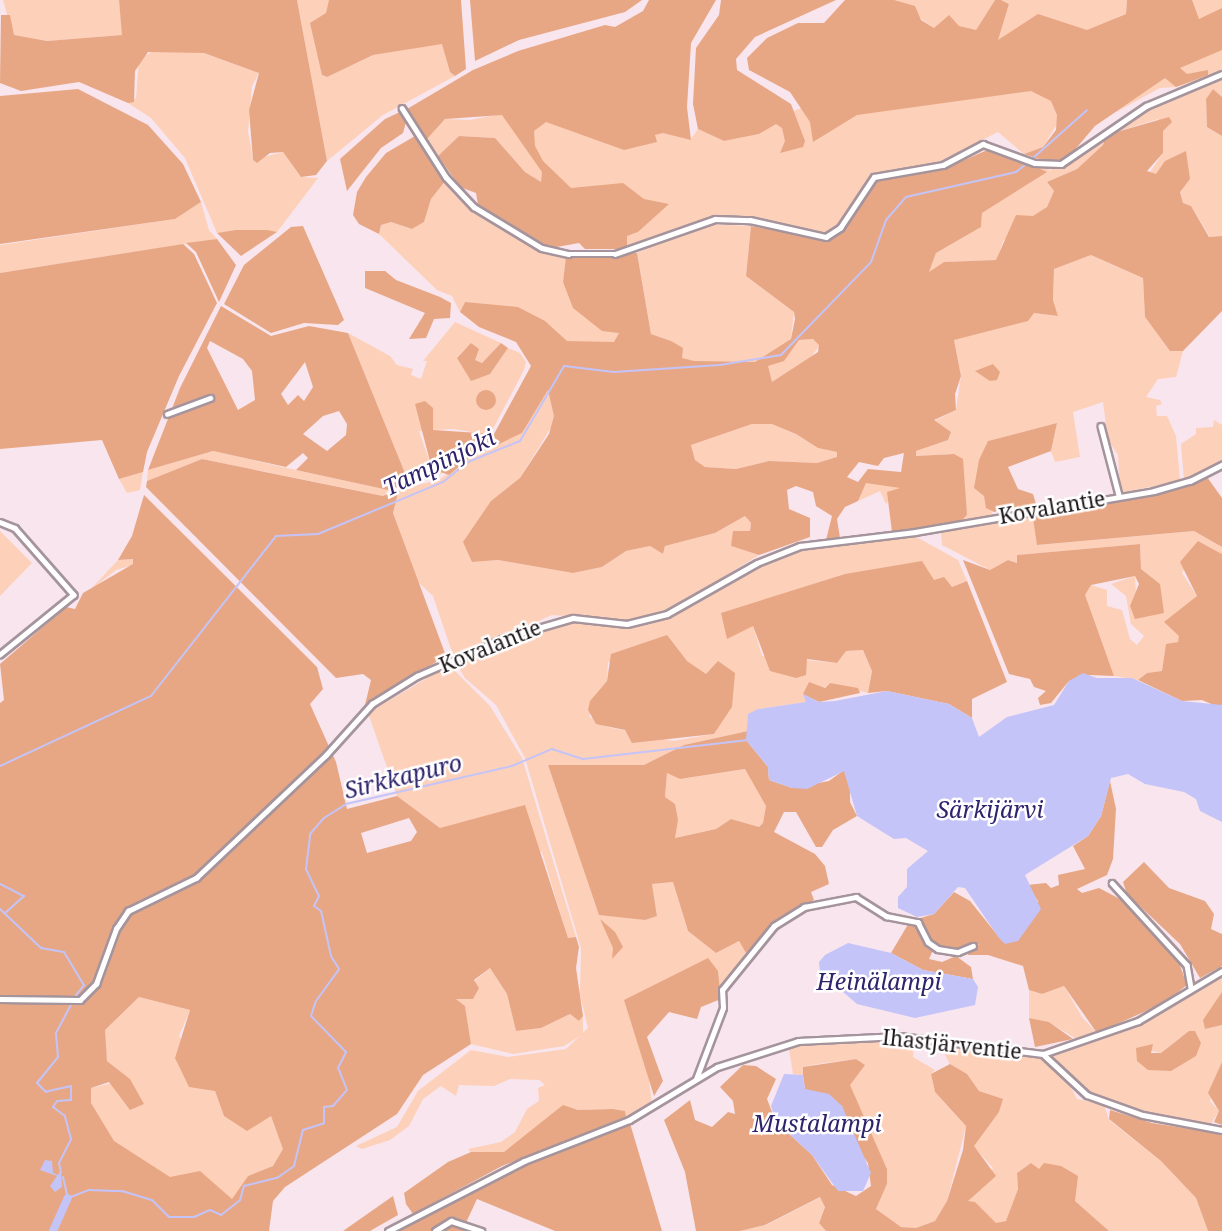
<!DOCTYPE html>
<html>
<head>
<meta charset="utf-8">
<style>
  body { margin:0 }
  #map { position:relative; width:1222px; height:1231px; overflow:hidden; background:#f8e5ee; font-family:"Noto Serif",serif }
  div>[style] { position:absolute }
  .green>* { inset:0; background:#fdd0b9 }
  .forest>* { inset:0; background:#e8a784 }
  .round { border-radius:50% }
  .water>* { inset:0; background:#c4c4f8 }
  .stream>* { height:2px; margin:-1px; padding:0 1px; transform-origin:1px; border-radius:1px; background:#c4c4f8 }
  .river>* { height:8px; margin:-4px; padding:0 4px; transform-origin:4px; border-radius:4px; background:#c4c4f8 }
  .roads { filter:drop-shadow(2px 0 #a5949c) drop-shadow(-2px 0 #a5949c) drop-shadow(0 2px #a5949c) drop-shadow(0 -2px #a5949c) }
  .minor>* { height:4.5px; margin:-2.25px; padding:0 2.25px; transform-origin:2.25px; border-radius:2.25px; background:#fff }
  .tertiary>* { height:5px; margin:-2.5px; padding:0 2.5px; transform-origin:2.5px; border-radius:2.5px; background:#fff }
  span { translate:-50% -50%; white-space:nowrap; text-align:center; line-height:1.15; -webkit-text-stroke:5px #fff; paint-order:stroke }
  .street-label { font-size:21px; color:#1c1619 }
  .water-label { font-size:23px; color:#2f236c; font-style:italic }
</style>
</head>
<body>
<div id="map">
  <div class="green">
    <i style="clip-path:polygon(3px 0,119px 0,123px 35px,47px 41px,13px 35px)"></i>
    <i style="clip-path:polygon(297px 0,329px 0,322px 75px,326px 77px,373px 55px,443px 43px,450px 72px,455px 76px,383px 115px,327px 161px)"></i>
    <i style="clip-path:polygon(894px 0,995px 0,976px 30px,934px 28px)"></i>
    <i style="clip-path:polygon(1001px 0,1127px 0,1126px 14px,1113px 19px,1194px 8px,1192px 0,1222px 0,1222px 72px,1176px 87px,1160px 88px,1094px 124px,1048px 171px,1069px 163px,1105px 134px,1147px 109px,1222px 79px,1222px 97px,1213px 89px,1206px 99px,1207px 127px,1222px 136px,1222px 236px,1210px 237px,1191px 206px,1183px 203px,1180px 192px,1156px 174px,1148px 175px,1163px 153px,1158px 119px,1106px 135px,1103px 145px,1077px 169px,1047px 182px,1054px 191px,1047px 207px,1003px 241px,997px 260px,944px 262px,928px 274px,936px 253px,981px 227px,982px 213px,1025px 185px,1019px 167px,1058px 142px,1057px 124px,1043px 147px,1024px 154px,998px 132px,937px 163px,872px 175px,837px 228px,826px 235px,753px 218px,713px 217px,627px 249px,627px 236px,638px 232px,668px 204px,639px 226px,542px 173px,541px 182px,525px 172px,495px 138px,459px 136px,438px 156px,427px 139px,445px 119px,470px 120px,590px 97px,691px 139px,698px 129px,724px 141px,759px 134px,796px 110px,997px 40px,1009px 4px)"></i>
    <i style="clip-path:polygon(156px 49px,204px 53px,259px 73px,252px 86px,248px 131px,253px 160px,283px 152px,301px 177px,318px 178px,277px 232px,217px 233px,185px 158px,151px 118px,128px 103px,136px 98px,139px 60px)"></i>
    <i style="clip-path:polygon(446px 180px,471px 208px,540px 250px,566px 256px,563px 282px,619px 333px,615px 341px,671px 341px,651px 334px,637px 253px,704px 224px,751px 226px,746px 276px,794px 312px,789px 353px,799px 340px,813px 339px,820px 345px,808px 361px,772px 383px,550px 429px,520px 478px,483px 514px,473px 531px,472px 562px,498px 560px,573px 573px,602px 567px,626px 551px,650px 546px,663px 554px,665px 546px,715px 533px,745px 516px,751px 523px,750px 531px,731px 546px,759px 555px,680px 604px,656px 613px,626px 620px,552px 615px,454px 658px,433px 596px,418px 582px,393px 513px,399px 489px,439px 480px,469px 458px,492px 449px,566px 341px,465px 302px,460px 312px,452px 296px,437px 290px,379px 234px,381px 225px,391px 222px,412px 229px,424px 222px,431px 199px)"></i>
    <i style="clip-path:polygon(201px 202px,209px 230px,217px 239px,0 273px,0 245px,175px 219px)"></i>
    <i style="clip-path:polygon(1091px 255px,1143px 278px,1145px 317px,1170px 351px,1183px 351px,1176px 377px,1158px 379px,1146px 397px,1160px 400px,1162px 404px,1156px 406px,1157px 416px,1167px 416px,1176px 436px,1180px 481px,1120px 493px,1118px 455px,1108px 440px,1103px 402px,1073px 412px,1080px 457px,1055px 462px,1051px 451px,1057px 423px,988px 441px,984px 496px,993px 515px,961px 521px,967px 515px,954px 454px,916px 456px,916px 451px,948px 440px,951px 432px,934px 421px,956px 410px,961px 376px,954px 340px,1034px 313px,1058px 316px,1053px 300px,1054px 269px)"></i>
    <i style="clip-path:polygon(455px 322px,501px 343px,482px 363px,475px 360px,472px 343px,457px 357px,490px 374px,508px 348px,520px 353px,526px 362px,524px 370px,494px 427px,484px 434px,453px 429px,419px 431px,432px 469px,443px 473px,409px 483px,348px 333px,390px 356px,397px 365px,413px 369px,411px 375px,421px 379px,427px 361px,423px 361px)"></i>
    <i style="clip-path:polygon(1214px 420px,1222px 425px,1222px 462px,1184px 480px,1181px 444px,1196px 434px,1196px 428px,1213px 427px)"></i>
    <i style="clip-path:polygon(752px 424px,773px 424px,796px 434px,818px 448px,837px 452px,838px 457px,817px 463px,769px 461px,736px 469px,705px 467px,695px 460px,691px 445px)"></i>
    <i style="clip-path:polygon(213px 451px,296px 470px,388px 490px,384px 496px,202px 459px,147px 481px,148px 470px)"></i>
    <i style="clip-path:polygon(143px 472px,140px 490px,127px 493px,119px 479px)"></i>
    <i style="clip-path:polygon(865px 483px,883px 483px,901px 488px,886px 504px,880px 491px,858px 501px)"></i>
    <i style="clip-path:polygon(1032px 512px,1038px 545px,1194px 531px,1222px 547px,1222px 554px,1198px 541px,1182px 573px,1197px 596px,1178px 642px,1166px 645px,1162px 671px,1147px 673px,1138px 680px,1114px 676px,1084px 595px,1091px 585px,1107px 590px,1107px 606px,1122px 610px,1130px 639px,1137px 645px,1144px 636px,1131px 624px,1126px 596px,1111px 584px,1135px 576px,1136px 597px,1160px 584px,1141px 569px,1140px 544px,1017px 555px,1018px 563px,1008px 560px,990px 570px,942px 545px,941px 530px)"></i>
    <i style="clip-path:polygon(0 531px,32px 563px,0 596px)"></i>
    <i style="clip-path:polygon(evenodd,913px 535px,958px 560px,967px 581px,952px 587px,934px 580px,845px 574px,757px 603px,753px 626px,762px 656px,837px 663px,846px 651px,863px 650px,872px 671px,868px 693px,830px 683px,806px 702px,758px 709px,748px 731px,684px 745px,645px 765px,548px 765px,599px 914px,645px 920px,657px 915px,652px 884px,673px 882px,688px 931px,716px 953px,739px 941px,746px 953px,720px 990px,718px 971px,625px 1000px,648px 1073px,652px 1103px,626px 1117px,625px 1111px,613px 1109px,578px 1110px,563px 1106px,504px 1152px,471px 1152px,468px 1149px,501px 1142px,515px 1132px,527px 1109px,539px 1101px,538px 1088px,545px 1085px,539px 1080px,510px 1079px,494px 1086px,459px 1085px,456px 1096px,441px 1086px,423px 1099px,409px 1126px,390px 1140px,362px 1149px,356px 1146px,397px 1127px,418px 1091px,471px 1050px,508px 1057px,566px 1049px,588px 1028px,580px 995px,581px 948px,525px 758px,496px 705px,465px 678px,456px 663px,536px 629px,570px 623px,628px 627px,671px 618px,756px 567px,814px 546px,913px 535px,687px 661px,706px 675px,732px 707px,714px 734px,673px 741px,608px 727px,590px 717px,590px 702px,607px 681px,608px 662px,687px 661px)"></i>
    <i style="clip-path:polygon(134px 559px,133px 565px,116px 570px,90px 590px,118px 560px)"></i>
    <i style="clip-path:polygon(449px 665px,490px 706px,522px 758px,576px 937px,568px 939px,542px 852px,440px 828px,397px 796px,368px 713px)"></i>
    <i style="clip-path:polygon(746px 769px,766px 806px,763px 823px,759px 827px,731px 819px,716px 829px,674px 838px,665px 797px,667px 772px,680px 779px)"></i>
    <i style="clip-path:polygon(490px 968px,507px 994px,516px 1031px,541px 1028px,570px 1014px,579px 1021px,583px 1016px,583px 1034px,564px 1046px,513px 1054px,471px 1044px,465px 1006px,455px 998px)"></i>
    <i style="clip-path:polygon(evenodd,1222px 974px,1222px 992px,1205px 1029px,1222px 1025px,1222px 1062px,1210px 1101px,1219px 1111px,1211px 1124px,1163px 1117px,1091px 1093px,1050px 1056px,1139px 1026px,1222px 974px,1189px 1031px,1148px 1070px,1136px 1048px,1161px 1053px,1189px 1031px)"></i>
    <i style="clip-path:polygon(1064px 986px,1082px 1017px,1097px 1033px,1078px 1040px,1049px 1022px,1029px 1018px,1029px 990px,1042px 994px)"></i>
    <i style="clip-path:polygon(139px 997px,190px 1010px,179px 1036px,215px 1091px,224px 1116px,271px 1116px,284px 1149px,273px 1166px,248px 1176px,232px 1200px,218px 1189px,173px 1214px,0 1007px,91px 1094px,91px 1088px,130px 1079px,107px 1061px,104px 1031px)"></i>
    <i style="clip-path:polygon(870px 1039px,914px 1042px,913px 1057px,935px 1070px,931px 1074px,935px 1092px,966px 1126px,947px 1201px,935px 1221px,916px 1228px,901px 1227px,876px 1209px,887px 1184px,887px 1169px,849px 1085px,864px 1065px,856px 1059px,817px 1064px,803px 1067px,803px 1075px,793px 1074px,789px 1049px,798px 1044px)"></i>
    <i style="clip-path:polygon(950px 1045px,1042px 1058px,1067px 1080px,1077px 1099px,1104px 1105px,1109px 1120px,1161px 1161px,1196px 1198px,1208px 1231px,1109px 1231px,1031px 1163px,1017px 1173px,1018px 1189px,1007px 1220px,997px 1224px,967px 1201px,973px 1191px,983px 1188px,993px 1168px,973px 1146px,999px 1112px,1002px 1100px,979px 1091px,966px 1074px,950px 1064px,944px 1053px)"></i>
    <i style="clip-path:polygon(821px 1197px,825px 1206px,819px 1222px,826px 1231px,740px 1231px,766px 1225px)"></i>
  </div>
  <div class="forest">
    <i style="clip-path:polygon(119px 0,297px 0,327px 161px,316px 175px,301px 177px,283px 152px,270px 153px,257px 163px,253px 160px,249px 110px,259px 73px,204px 53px,148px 52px,135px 71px,134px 102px,128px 103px,79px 82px,21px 91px,0 83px,1px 15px,10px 15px,14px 35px,47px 41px,122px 35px)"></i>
    <i style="clip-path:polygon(329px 0,461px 0,466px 69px,455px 76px,450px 72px,442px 44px,373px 55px,327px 77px,322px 75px,310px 23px,326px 13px)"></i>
    <i style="clip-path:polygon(470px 0,642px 0,625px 12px,519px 40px,475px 61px)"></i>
    <i style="clip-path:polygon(649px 0,716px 0,691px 43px,687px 107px,691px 140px,663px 133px,655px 135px,657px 142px,624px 150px,546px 122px,534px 131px,535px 146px,543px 161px,571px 188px,623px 183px,644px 199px,669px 204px,638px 232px,627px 236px,627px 249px,585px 249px,579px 243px,551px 248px,478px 205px,476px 193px,460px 187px,438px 156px,459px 136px,495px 138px,525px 172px,541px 182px,542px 172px,502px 115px,445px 119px,427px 139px,407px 109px,473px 70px,518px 51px,605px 25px,615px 27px,643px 11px)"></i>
    <i style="clip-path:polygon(721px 0,836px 0,755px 37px,736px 59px,737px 70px,791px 104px,805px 141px,803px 147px,780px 153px,785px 141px,782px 128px,776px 124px,759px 134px,724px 141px,698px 129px,693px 104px,696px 48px,719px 15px)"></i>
    <i style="clip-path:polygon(845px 0,894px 0,915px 6px,921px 20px,934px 28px,949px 15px,959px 26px,976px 30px,995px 0,1001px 0,1009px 4px,998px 40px,1038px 14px,1087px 30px,1126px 14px,1127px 0,1192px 0,1199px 19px,1222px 8px,1222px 50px,1180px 68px,1187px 74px,1208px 70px,1208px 75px,1176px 87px,1165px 78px,1095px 126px,1067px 159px,1055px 164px,1024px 154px,1043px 147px,1056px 130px,1057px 115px,1051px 101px,1031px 91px,857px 115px,813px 142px,810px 122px,790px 92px,749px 70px,747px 58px,767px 38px,798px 23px,824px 23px)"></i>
    <i style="clip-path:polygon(78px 89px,148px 125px,183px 164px,201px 202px,175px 219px,0 244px,0 96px)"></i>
    <i style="clip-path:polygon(1213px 89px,1222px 97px,1222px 136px,1207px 127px,1206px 99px)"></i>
    <i style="clip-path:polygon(400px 112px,406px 122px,403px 133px,381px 148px,347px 191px,340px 159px,385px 119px)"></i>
    <i style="clip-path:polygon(evenodd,1169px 117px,1172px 122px,1163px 131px,1163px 153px,1147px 171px,1156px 174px,1165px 161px,1186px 151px,1190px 179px,1180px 192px,1183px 203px,1191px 206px,1209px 237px,1222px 236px,1222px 311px,1183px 351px,1170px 351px,1145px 317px,1143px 278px,1091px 255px,1054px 269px,1053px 300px,1058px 316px,1034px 313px,1028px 321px,954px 340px,961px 376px,955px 394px,956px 410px,934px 420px,951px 432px,948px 440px,916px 451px,916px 456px,954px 454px,963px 459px,967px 515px,961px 521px,892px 532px,887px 492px,900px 488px,866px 483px,858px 501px,845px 507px,837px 519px,840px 538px,826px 540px,832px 516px,816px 506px,813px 492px,796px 486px,787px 490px,789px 509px,810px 518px,810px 537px,759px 555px,731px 546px,733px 531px,750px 531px,751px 523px,745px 516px,715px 533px,665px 546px,663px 554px,650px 546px,626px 551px,602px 567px,573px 573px,498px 560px,472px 562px,463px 542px,491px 501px,520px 478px,549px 434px,554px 416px,548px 390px,522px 433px,469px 458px,449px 475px,432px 469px,415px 404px,425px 401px,433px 408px,433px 430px,494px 434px,531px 366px,516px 342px,479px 327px,460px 312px,465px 302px,518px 307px,545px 321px,567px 341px,614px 342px,619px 333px,602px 331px,573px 308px,563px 282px,566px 256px,637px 253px,651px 334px,671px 341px,683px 348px,682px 358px,694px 361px,755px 362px,791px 339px,795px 319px,794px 312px,746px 276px,751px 226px,829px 241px,844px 230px,874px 182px,886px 176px,942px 170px,994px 147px,1047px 172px,982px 213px,981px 227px,936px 253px,929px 272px,944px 262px,996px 260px,1016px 215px,1033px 216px,1047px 207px,1054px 191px,1047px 182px,1077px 169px,1103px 145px,1106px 135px,1169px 117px,813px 339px,819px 345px,818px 352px,772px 382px,768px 366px,784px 361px,799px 340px,813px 339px,1169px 117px,752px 424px,772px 424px,796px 434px,818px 448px,837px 452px,837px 457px,817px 463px,769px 461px,736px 469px,705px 467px,695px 460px,691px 445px,752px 424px,1169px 117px,904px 453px,901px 472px,868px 469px,858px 482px,847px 477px,859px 462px,878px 466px,884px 458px,904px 453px)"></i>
    <i style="clip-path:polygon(415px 136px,446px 180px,431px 199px,424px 222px,412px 229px,391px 222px,381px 225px,379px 234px,359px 224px,353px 215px,357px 192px,366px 177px,386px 153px)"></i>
    <i style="clip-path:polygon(303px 226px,344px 320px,338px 325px,304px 323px,271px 333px,224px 304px,244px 265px,291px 227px)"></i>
    <i style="clip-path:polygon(236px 230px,267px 230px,277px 232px,241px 256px,217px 233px)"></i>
    <i style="clip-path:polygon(217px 239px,236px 265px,219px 302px,196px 252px,186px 243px)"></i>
    <i style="clip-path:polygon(183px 244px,194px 254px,217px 303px,179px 376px,147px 452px,143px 472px,119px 479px,102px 440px,0 449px,0 273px)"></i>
    <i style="clip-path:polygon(365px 271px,385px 271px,396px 280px,440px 297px,451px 303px,450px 318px,434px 319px,426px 338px,409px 339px,425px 313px,365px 288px)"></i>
    <i style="clip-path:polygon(evenodd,221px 306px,271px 336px,309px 326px,348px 333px,409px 483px,388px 490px,296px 470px,308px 458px,303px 453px,286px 467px,213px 451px,148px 470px,180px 388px,221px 306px,210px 341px,243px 359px,252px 371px,255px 400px,238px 410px,207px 348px,210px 341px,221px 306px,305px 362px,313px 387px,304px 401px,298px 395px,288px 405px,281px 394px,305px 362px,221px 306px,339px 411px,347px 424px,346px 435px,327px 451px,303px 434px,323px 416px,339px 411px)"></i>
    <i style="clip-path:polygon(471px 343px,479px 349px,475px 360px,482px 363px,501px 343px,508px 348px,490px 374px,471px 381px,457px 358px)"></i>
    <i style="clip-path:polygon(993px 364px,1000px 372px,997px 380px,990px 381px,975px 371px)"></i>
    <i class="round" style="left:476px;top:390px;width:20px;height:20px"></i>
    <i style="clip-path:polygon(1057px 423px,1051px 451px,1008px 467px,1018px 489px,1033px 494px,1036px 504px,994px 512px,986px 508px,984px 496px,974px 488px,979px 460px,988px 441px)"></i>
    <i style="clip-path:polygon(202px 459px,383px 496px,399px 489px,393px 513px,446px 656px,365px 705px,371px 680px,363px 674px,336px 678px,146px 487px,147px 481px)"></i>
    <i style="clip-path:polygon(1207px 477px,1222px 498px,1222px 547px,1194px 531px,1037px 545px,1032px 512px,1174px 489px)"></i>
    <i style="clip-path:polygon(evenodd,144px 495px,317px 667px,323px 689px,310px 704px,336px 762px,347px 809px,397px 796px,440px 828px,525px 805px,568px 938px,576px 937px,579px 947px,576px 968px,583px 1016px,579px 1021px,570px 1014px,541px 1028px,516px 1031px,507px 994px,490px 968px,474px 980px,479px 988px,473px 999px,456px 999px,465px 1006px,471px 1044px,423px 1075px,397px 1114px,285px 1187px,273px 1201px,269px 1231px,0 1231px,0 703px,4px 700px,0 664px,66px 607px,75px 609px,83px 593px,133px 564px,133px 559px,118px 560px,132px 536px,144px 495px,409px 818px,417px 832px,411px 841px,367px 853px,361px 833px,409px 818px,144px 495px,139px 997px,190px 1010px,175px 1058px,189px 1087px,215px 1091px,224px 1116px,247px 1131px,271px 1116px,283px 1149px,273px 1166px,248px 1176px,232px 1199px,200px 1171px,170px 1177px,114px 1141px,91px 1103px,91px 1088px,109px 1082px,130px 1110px,144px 1104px,130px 1079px,107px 1061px,105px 1030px,139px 997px)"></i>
    <i style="clip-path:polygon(1198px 541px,1222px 554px,1222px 705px,1216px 706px,1202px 700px,1182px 701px,1138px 680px,1147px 673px,1162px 671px,1166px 644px,1178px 642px,1179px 636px,1164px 622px,1197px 596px,1180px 562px)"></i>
    <i style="clip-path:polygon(1140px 544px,1141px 569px,1160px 584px,1164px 613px,1135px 619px,1130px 606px,1139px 584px,1135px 576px,1091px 585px,1085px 595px,1114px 676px,1090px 675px,1069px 681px,1051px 703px,1040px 705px,1038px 698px,1046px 691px,1034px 687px,1030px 679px,1009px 674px,963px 560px,990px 570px,1008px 560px,1017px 563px,1017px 555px)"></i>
    <i style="clip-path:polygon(922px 561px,934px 580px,944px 577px,952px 587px,967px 581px,1007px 682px,972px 699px,972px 718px,949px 704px,887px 691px,868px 693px,872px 671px,863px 650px,846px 651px,837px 663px,807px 659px,806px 675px,796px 678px,770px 671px,753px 626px,727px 639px,721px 613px,845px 574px)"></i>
    <i style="clip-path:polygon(667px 635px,687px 661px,706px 674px,718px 661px,735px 673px,732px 707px,714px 734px,632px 743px,625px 730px,596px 724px,588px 710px,590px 701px,607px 681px,611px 654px)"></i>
    <i style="clip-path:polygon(809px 682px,825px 688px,830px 683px,858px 688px,860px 693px,819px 702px,803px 694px)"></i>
    <i style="clip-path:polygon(evenodd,748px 731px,746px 740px,768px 767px,769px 780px,792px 788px,829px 781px,844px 770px,850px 780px,850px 802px,857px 816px,833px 830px,822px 847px,816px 847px,796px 812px,784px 812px,774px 832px,815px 854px,825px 866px,829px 884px,811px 892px,814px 900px,780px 918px,746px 953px,739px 941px,716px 953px,688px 931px,673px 882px,652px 884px,657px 916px,645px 920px,599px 915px,548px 765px,644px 765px,684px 745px,748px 731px,745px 769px,766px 806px,763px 823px,759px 827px,731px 819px,716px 829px,675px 838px,678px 820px,675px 804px,665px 797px,667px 773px,680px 779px,745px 769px)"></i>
    <i style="clip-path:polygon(1110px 781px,1116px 809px,1113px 859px,1107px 875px,1077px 889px,1082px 893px,1099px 888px,1120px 899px,1177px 957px,1187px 985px,1164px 1003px,1097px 1033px,1064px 986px,1042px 994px,1029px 990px,1023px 966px,988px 955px,968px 955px,968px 950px,980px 944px,956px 951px,936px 944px,929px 959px,942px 962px,956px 956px,971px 967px,973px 979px,923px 970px,891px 953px,910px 921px,934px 914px,954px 892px,970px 901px,999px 937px,1021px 935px,1038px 901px,1027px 885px,1046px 883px,1051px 888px,1059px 885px,1058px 875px,1085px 869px,1073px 846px,1088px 836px,1101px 816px)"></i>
    <i style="clip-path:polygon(1144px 862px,1169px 888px,1205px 901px,1214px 914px,1211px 929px,1222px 934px,1222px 966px,1200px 978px,1180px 944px,1127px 894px,1123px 882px)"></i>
    <i style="clip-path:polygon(600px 919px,615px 932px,623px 947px,612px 959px,613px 948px)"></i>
    <i style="clip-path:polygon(708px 958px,718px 971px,721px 999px,701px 1007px,697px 1019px,669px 1012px,647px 1037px,663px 1081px,654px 1096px,624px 1000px)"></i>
    <i style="clip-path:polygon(1222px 992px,1222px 1025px,1205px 1029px,1203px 1020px)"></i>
    <i style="clip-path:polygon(1029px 1018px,1049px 1022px,1073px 1039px,1035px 1047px)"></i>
    <i style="clip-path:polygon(1189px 1031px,1195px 1031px,1201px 1043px,1196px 1056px,1171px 1071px,1148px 1070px,1137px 1061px,1136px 1048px,1153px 1044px,1151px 1053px,1161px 1053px)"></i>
    <i style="clip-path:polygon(856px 1059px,865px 1065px,850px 1085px,887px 1169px,887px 1184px,876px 1209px,901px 1227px,916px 1228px,935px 1221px,947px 1201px,963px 1150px,966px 1126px,935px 1092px,931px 1074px,950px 1064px,967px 1074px,979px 1091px,1003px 1099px,999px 1112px,974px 1146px,996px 1176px,968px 1201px,975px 1202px,996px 1223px,1006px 1221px,1018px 1189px,1017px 1173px,1031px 1163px,1039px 1169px,1044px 1163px,1061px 1166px,1078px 1176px,1075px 1201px,1109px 1231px,826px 1231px,819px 1223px,825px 1207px,820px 1197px,765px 1225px,740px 1231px,696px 1231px,685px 1172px,664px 1120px,690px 1100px,695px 1120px,712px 1127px,728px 1112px,735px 1114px,733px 1101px,720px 1087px,743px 1065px,756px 1066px,776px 1079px,767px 1099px,776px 1122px,812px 1155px,832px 1185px,856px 1196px,871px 1186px,868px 1163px,856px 1146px,842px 1106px,805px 1089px,803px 1075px,803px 1067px)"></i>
    <i style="clip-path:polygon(1222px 1062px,1222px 1125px,1214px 1122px,1219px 1111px,1208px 1093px)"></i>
    <i style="clip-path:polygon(563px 1105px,578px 1110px,613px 1109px,625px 1111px,626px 1117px,502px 1166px,413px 1214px,406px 1204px,404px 1193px,448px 1162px,471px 1152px,504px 1152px)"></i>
    <i style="clip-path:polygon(1110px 1110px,1152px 1123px,1222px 1134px,1222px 1231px,1208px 1231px,1196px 1198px,1161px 1161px,1109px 1119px)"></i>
    <i style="clip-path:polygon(629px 1120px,662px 1231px,555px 1231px,477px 1199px,464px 1227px,472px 1231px,388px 1231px,524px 1161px)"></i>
    <i style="clip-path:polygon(393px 1196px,398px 1215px,370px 1231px,343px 1231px)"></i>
  </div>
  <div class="water">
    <i style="clip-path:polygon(1083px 673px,1097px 678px,1132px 678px,1182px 701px,1222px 705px,1222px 822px,1200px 811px,1196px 799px,1184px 792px,1145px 784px,1128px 774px,1111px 778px,1101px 816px,1088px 836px,1025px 875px,1041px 909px,1018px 941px,1005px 944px,999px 938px,965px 888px,958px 887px,934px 914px,917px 917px,898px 908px,898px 897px,907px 887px,907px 869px,928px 851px,906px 838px,894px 839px,857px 816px,844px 771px,807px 789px,792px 788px,769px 780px,768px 767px,746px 740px,748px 714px,758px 709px,806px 702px,803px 694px,819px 702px,835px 701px,887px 691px,949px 704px,972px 718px,979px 737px,1007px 717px,1054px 705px,1069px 681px)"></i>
    <i style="clip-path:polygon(848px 943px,891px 953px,923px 970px,973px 979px,978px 987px,975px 1005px,915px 1018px,857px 1004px,820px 972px,819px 962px,825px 955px)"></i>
    <i style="clip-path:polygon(784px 1074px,803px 1075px,805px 1089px,829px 1094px,842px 1106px,871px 1173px,863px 1191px,838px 1191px,812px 1155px,776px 1122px,771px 1106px)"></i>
    <i style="clip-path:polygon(45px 1160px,52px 1161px,53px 1173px,58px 1175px,61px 1169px,62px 1187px,55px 1192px,50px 1186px,57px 1176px,40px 1170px)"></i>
  </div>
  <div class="stream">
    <i style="left:1033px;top:158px;width:72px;rotate:-41.6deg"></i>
    <i style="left:0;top:766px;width:166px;rotate:-24.9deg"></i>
    <i style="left:151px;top:696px;width:203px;rotate:-52deg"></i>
    <i style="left:276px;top:536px;width:42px;rotate:-2.7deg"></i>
    <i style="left:318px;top:534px;width:135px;rotate:-22.6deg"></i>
    <i style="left:443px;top:482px;width:32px;rotate:-39deg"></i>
    <i style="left:468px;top:462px;width:56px;rotate:-22deg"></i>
    <i style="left:520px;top:441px;width:87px;rotate:-59.6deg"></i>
    <i style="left:564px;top:366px;width:50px;rotate:6.8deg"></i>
    <i style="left:614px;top:372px;width:106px;rotate:-3.8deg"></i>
    <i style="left:720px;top:365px;width:62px;rotate:-9.3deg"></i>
    <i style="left:781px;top:355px;width:129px;rotate:-45.9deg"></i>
    <i style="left:871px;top:262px;width:45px;rotate:-70.3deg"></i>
    <i style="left:886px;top:220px;width:30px;rotate:-49deg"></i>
    <i style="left:906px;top:197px;width:113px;rotate:-12.8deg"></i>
    <i style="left:1016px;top:172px;width:14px;rotate:-39deg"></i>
    <i style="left:0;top:884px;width:27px;rotate:27deg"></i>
    <i style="left:24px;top:896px;width:24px;rotate:138deg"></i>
    <i style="left:0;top:909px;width:57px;rotate:43.6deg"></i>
    <i style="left:41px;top:948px;width:23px;rotate:10deg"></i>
    <i style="left:64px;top:952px;width:39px;rotate:59deg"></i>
    <i style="left:84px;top:985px;width:16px;rotate:128deg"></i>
    <i style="left:61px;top:1172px;width:9px;rotate:-103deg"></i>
    <i style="left:59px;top:1163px;width:27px;rotate:-63deg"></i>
    <i style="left:71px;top:1139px;width:24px;rotate:-105deg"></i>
    <i style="left:65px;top:1116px;width:15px;rotate:-143deg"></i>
    <i style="left:53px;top:1107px;width:7px;rotate:-56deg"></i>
    <i style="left:57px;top:1101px;width:14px;rotate:-4deg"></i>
    <i style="left:71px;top:1100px;width:14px;rotate:-90deg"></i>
    <i style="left:71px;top:1086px;width:26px;rotate:167deg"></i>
    <i style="left:46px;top:1092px;width:13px;rotate:-135deg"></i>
    <i style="left:37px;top:1083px;width:33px;rotate:-51deg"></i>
    <i style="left:58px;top:1057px;width:24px;rotate:-95deg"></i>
    <i style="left:56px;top:1033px;width:34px;rotate:-62deg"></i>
    <i style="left:63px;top:1177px;width:22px;rotate:77deg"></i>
    <i style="left:68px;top:1198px;width:22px;rotate:-21deg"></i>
    <i style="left:89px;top:1190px;width:33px;rotate:2deg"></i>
    <i style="left:122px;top:1191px;width:31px;rotate:17deg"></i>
    <i style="left:152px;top:1200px;width:24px;rotate:45deg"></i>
    <i style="left:169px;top:1217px;width:25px"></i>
    <i style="left:194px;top:1217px;width:17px;rotate:-24deg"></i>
    <i style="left:210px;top:1210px;width:12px;rotate:24deg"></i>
    <i style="left:221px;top:1215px;width:24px;rotate:-38deg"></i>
    <i style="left:240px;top:1200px;width:15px;rotate:-74deg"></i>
    <i style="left:244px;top:1186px;width:34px;rotate:-14deg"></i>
    <i style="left:277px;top:1178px;width:21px;rotate:-35deg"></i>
    <i style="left:294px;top:1166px;width:37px;rotate:-76deg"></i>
    <i style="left:303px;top:1130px;width:22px;rotate:-18deg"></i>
    <i style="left:324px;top:1123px;width:16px;rotate:-90deg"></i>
    <i style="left:324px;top:1107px;width:9px;rotate:-6deg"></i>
    <i style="left:333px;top:1106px;width:21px;rotate:-49deg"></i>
    <i style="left:347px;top:1090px;width:24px;rotate:-112deg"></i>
    <i style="left:338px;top:1068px;width:18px;rotate:-63deg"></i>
    <i style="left:346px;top:1052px;width:50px;rotate:-134.2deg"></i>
    <i style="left:311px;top:1016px;width:16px;rotate:-72deg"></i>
    <i style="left:316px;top:1001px;width:39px;rotate:-54deg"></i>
    <i style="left:339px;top:969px;width:15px;rotate:-122deg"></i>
    <i style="left:331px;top:956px;width:46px;rotate:-102.5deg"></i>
    <i style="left:321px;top:911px;width:9px;rotate:-144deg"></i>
    <i style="left:314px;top:906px;width:11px;rotate:-63deg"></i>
    <i style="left:319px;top:896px;width:30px;rotate:-116deg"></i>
    <i style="left:306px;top:869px;width:35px;rotate:-83deg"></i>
    <i style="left:310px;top:834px;width:21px;rotate:-49deg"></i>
    <i style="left:324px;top:818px;width:26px;rotate:-32deg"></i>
    <i style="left:346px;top:804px;width:170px;rotate:-12.9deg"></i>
    <i style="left:512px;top:766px;width:43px;rotate:-23deg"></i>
    <i style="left:552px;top:749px;width:33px;rotate:18deg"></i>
    <i style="left:583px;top:759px;width:164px;rotate:-6.6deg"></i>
  </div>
  <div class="river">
    <i style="left:53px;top:1231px;width:36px;rotate:-66deg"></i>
  </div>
  <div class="roads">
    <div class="minor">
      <i style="left:402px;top:108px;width:82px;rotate:57.5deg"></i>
      <i style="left:446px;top:177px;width:41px;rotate:47deg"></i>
      <i style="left:474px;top:207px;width:79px;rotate:31.1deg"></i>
      <i style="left:542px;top:248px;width:27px;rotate:13deg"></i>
      <i style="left:568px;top:254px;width:47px"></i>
      <i style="left:615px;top:254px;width:106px;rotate:-19.3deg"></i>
      <i style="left:715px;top:219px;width:35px;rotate:2deg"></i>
      <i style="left:750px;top:220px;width:78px;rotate:12.6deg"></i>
      <i style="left:826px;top:237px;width:17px;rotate:-33deg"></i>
      <i style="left:840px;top:228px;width:61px;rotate:-56.3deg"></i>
      <i style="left:874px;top:177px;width:70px;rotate:-9.9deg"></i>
      <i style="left:943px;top:165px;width:45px;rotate:-27.7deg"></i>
      <i style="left:983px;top:144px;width:55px;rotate:20.1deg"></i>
      <i style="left:1035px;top:163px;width:26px;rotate:2deg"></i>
      <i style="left:1061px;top:164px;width:103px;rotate:-34.3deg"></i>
      <i style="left:1146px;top:106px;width:82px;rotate:-22.8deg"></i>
      <i style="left:167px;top:414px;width:46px;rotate:-20.4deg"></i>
      <i style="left:1101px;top:426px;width:71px;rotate:75.4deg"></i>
      <i style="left:0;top:522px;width:16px;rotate:22deg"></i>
      <i style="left:15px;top:528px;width:89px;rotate:48.6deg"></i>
      <i style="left:74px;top:595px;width:95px;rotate:141deg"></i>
      <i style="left:1112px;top:883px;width:111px;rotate:47.6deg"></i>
      <i style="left:1187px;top:965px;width:23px;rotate:80deg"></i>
      <i style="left:0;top:999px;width:80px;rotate:0.7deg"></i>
      <i style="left:80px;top:1000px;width:23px;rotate:-45deg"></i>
      <i style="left:96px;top:984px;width:59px;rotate:-70deg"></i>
      <i style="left:116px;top:929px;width:22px;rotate:-56deg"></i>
      <i style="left:128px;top:911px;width:76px;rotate:-25.9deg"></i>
      <i style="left:196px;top:878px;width:179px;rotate:-43.4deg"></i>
      <i style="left:326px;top:755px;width:69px;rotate:-48deg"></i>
      <i style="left:372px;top:704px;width:53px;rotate:-31.9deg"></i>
      <i style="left:417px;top:676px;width:95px;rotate:-23.6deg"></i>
      <i style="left:504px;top:638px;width:72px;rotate:-16.2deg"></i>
      <i style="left:573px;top:618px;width:54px;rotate:6.3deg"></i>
      <i style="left:627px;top:624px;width:41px;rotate:-14deg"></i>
      <i style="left:667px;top:614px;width:103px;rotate:-29.5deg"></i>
      <i style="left:757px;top:563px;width:46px;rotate:-21.6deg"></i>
      <i style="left:800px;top:546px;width:116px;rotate:-6.9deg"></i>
      <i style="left:915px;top:532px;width:242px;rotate:-9.7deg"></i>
      <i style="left:1154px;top:491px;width:37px;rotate:-16deg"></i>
      <i style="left:1190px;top:481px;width:36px;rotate:-27deg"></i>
      <i style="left:1043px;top:1054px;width:60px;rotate:43deg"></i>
      <i style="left:1087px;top:1095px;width:59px;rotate:19.7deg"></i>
      <i style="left:1143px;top:1115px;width:80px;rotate:10.8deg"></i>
      <i style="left:696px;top:1079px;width:76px;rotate:-69.2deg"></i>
      <i style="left:723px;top:1008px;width:18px;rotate:-93deg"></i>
      <i style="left:722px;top:990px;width:82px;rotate:-50.9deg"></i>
      <i style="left:774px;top:926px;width:36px;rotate:-32deg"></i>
      <i style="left:804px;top:907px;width:53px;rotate:-10.9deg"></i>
      <i style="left:856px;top:897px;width:36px;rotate:32deg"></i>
      <i style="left:886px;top:916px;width:33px;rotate:11deg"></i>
      <i style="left:918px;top:922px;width:22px;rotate:63deg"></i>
      <i style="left:928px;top:942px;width:12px;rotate:35deg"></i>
      <i style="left:938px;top:949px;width:20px;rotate:9deg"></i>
      <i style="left:958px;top:952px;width:16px;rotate:-22deg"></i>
      <i style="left:435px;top:1231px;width:19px;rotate:-32deg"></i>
      <i style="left:451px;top:1221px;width:32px;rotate:18deg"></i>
    </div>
    <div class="tertiary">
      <i style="left:388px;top:1231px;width:153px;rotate:-27.2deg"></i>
      <i style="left:524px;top:1161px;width:113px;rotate:-21.3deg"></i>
      <i style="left:629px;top:1120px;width:103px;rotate:-31.1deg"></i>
      <i style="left:717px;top:1067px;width:85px;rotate:-17.8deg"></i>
      <i style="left:798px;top:1041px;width:101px;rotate:-2.8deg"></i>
      <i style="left:899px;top:1036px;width:145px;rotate:7.1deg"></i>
      <i style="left:1043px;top:1054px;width:101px;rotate:-19.2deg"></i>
      <i style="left:1138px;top:1021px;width:98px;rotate:-30.8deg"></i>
    </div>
  </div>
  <div class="street-label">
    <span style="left:1052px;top:507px;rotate:-10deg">Kovalantie</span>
    <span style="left:490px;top:646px;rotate:-22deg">Kovalantie</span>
    <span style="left:952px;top:1044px;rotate:6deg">Ihastjärventie</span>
  </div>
  <div class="water-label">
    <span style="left:439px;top:462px;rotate:-26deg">Tampinjoki</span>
    <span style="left:403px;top:776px;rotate:-14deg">Sirkkapuro</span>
    <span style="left:990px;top:809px">Särkijärvi</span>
    <span style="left:879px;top:981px">Heinälampi</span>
    <span style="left:817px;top:1123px">Mustalampi</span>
  </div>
</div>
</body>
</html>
